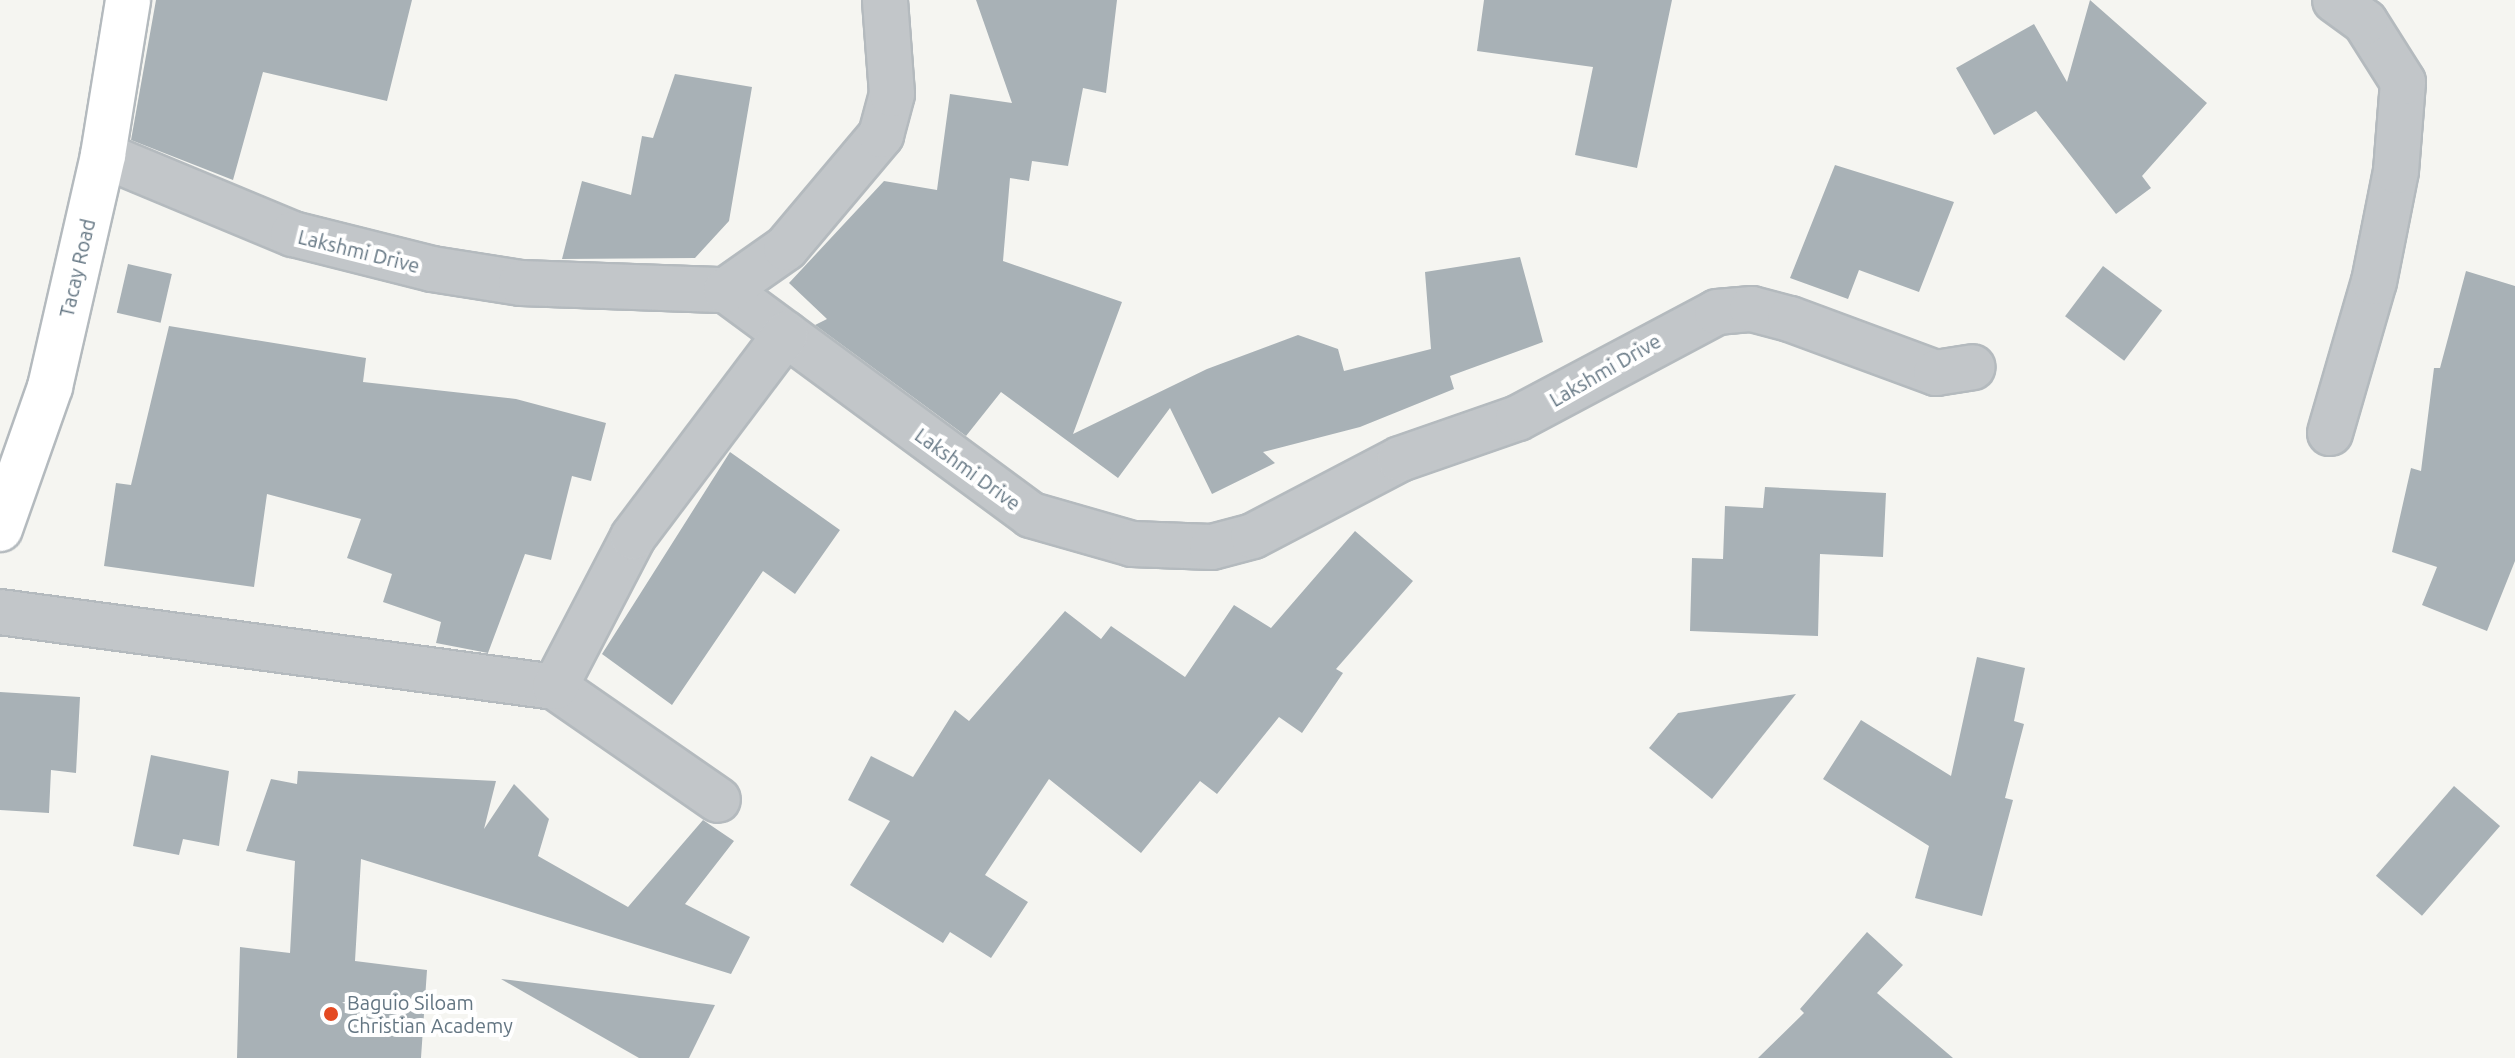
<!DOCTYPE html>
<html>
<head>
<meta charset="utf-8">
<style>
  body { margin:0 }
  #map { position:relative; width:2515px; height:1058px; overflow:hidden; background:#f5f5f1; font-family:Ubuntu,sans-serif }
  div>[style] { position:absolute }
  .building>* { inset:0; background:#a8b1b6; transform-origin:0 0 }
  .roads { filter:drop-shadow(2px 0 #b4babe) drop-shadow(-2px 0 #b4babe) drop-shadow(0 2px #b4babe) drop-shadow(0 -2px #b4babe) }
  .minor>* { height:44px; margin:-22px; padding:0 22px; transform-origin:22px; border-radius:22px; background:#c2c6c9 }
  .secondary>* { height:44px; margin:-22px; padding:0 22px; transform-origin:22px; border-radius:22px; background:#fff }
  .dots>* { width:22px; height:22px; translate:-50% -50%; box-sizing:border-box; border:4px solid #fff; border-radius:50% }
  span { translate:-50% -50%; white-space:nowrap; text-align:center; line-height:1.15; -webkit-text-stroke:8px #fff; paint-order:stroke }
  .street-label { font-size:20px; color:#647683 }
  .poi-label { font-size:20px; color:#647683 }
  .left { translate:0 -50%; text-align:left }
</style>
</head>
<body>
<div id="map">
  <div class="building">
    <i style="clip-path:polygon(156px 0,412px 0,387px 101px,263px 72px,233px 180px,131px 140px)"></i>
    <i style="clip-path:polygon(976px 0,1117px 0,1106px 93px,1083px 88px,1068px 166px,1032px 161px,1029px 181px,1010px 178px,1003px 261px,1122px 302px,1073px 434px,1207px 369px,1298px 335px,1338px 349px,1344px 371px,1431px 349px,1425px 272px,1520px 257px,1543px 342px,1450px 376px,1454px 389px,1360px 427px,1263px 452px,1275px 463px,1212px 494px,1170px 408px,1118px 478px,1001px 392px,966px 436px,815px 325px,827px 319px,789px 283px,884px 181px,937px 190px,950px 94px,1012px 103px)"></i>
    <i style="clip-path:polygon(1484px 0,1672px 0,1637px 168px,1575px 155px,1593px 67px,1477px 51px)"></i>
    <i style="clip-path:polygon(2090px 0,2207px 103px,2142px 176px,2151px 188px,2116px 214px,2036px 111px,1994px 135px,1956px 68px,2034px 24px,2067px 82px)"></i>
    <i style="clip-path:polygon(675px 74px,752px 87px,729px 221px,695px 258px,562px 259px,582px 181px,631px 195px,642px 136px,653px 138px)"></i>
    <i style="clip-path:polygon(1835px 165px,1954px 202px,1919px 292px,1859px 270px,1848px 299px,1790px 278px)"></i>
    <i style="left:128px;top:264px;width:45px;height:50px;rotate:13deg"></i>
    <i style="left:2103px;top:266px;width:74px;height:63px;rotate:37deg"></i>
    <i style="clip-path:polygon(2466px 271px,2515px 286px,2515px 561px,2487px 631px,2422px 605px,2437px 567px,2392px 552px,2411px 468px,2421px 471px,2434px 368px,2440px 368px)"></i>
    <i style="clip-path:polygon(169px 326px,366px 358px,363px 382px,516px 399px,606px 423px,591px 481px,572px 476px,551px 560px,525px 554px,488px 653px,436px 643px,441px 622px,383px 602px,392px 574px,347px 558px,361px 519px,267px 494px,254px 587px,104px 566px,116px 483px,131px 485px)"></i>
    <i style="clip-path:polygon(730px 452px,840px 530px,795px 594px,763px 571px,672px 705px,602px 654px)"></i>
    <i style="clip-path:polygon(1765px 487px,1886px 493px,1883px 557px,1820px 554px,1818px 636px,1690px 631px,1692px 558px,1723px 559px,1725px 506px,1763px 508px)"></i>
    <i style="clip-path:polygon(1355px 531px,1413px 581px,1336px 669px,1343px 673px,1302px 733px,1279px 717px,1217px 794px,1200px 781px,1141px 853px,1049px 779px,985px 875px,1028px 902px,991px 958px,950px 932px,943px 943px,850px 885px,890px 821px,848px 800px,871px 756px,913px 777px,955px 710px,969px 721px,1065px 611px,1101px 639px,1111px 626px,1185px 677px,1234px 605px,1271px 628px)"></i>
    <i style="clip-path:polygon(1977px 657px,2025px 668px,2014px 721px,2024px 724px,2005px 798px,2013px 800px,1982px 916px,1915px 898px,1929px 846px,1823px 779px,1861px 720px,1951px 776px)"></i>
    <i style="clip-path:polygon(0 692px,80px 697px,76px 773px,51px 770px,49px 813px,0 810px)"></i>
    <i style="clip-path:polygon(1796px 694px,1712px 799px,1649px 748px,1678px 713px)"></i>
    <i style="clip-path:polygon(151px 755px,229px 771px,219px 846px,183px 839px,179px 855px,133px 846px)"></i>
    <i style="clip-path:polygon(298px 771px,496px 781px,484px 829px,514px 784px,549px 819px,538px 856px,628px 907px,703px 820px,734px 841px,685px 904px,750px 937px,731px 974px,361px 859px,355px 961px,427px 970px,421px 1058px,237px 1058px,240px 947px,290px 953px,295px 861px,246px 851px,271px 779px,297px 784px)"></i>
    <i style="left:2454px;top:786px;width:61px;height:119px;rotate:41deg"></i>
    <i style="clip-path:polygon(1867px 932px,1903px 965px,1877px 993px,1953px 1058px,1758px 1058px,1804px 1013px,1800px 1009px)"></i>
    <i style="clip-path:polygon(501px 979px,715px 1005px,689px 1058px,639px 1058px)"></i>
  </div>
  <div class="roads">
    <div class="minor">
      <i style="left:103px;top:155px;width:206px;rotate:22.6deg"></i>
      <i style="left:293px;top:234px;width:143px;rotate:14.1deg"></i>
      <i style="left:432px;top:269px;width:90px;rotate:8.9deg"></i>
      <i style="left:521px;top:283px;width:205px;rotate:2deg"></i>
      <i style="left:726px;top:290px;width:379px;rotate:36.4deg"></i>
      <i style="left:1031px;top:515px;width:105px;rotate:16deg"></i>
      <i style="left:1132px;top:544px;width:80px;rotate:2.1deg"></i>
      <i style="left:1212px;top:547px;width:42px;rotate:-15deg"></i>
      <i style="left:1253px;top:536px;width:166px;rotate:-27.6deg"></i>
      <i style="left:1400px;top:459px;width:125px;rotate:-19.2deg"></i>
      <i style="left:1518px;top:418px;width:225px;rotate:-28deg"></i>
      <i style="left:1717px;top:312px;width:35px;rotate:-5deg"></i>
      <i style="left:1752px;top:309px;width:39px;rotate:15deg"></i>
      <i style="left:1790px;top:319px;width:156px;rotate:20.3deg"></i>
      <i style="left:1936px;top:373px;width:37px;rotate:-9deg"></i>
      <i style="left:726px;top:290px;width:73px;rotate:-35deg"></i>
      <i style="left:786px;top:248px;width:148px;rotate:-49.9deg"></i>
      <i style="left:881px;top:135px;width:42px;rotate:-75deg"></i>
      <i style="left:892px;top:94px;width:94px;rotate:-94.3deg"></i>
      <i style="left:2330px;top:433px;width:157px;rotate:-73.8deg"></i>
      <i style="left:2374px;top:282px;width:113px;rotate:-78.8deg"></i>
      <i style="left:2396px;top:171px;width:89px;rotate:-85.5deg"></i>
      <i style="left:2403px;top:82px;width:71px;rotate:-122.3deg"></i>
      <i style="left:2365px;top:22px;width:37px;rotate:-144deg"></i>
      <i style="left:0;top:612px;width:560px;rotate:7.7deg"></i>
      <i style="left:555px;top:687px;width:198px;rotate:34.7deg"></i>
      <i style="left:555px;top:687px;width:169px;rotate:-62.5deg"></i>
      <i style="left:633px;top:537px;width:254px;rotate:-53deg"></i>
    </div>
    <div class="secondary">
      <i style="left:0;top:529px;width:151px;rotate:-70.6deg"></i>
      <i style="left:50px;top:387px;width:238px;rotate:-77.1deg"></i>
      <i style="left:103px;top:155px;width:157px;rotate:-80.8deg"></i>
    </div>
  </div>
  <div class="dots">
    <i style="left:331px;top:1014px;background:#e44a22"></i>
  </div>
  <div class="street-label">
    <span style="left:359px;top:251px;rotate:14deg">Lakshmi Drive</span>
    <span style="left:77px;top:268px;rotate:-77deg">Tacay Road</span>
    <span style="left:1605px;top:370px;rotate:-30deg">Lakshmi Drive</span>
    <span style="left:968px;top:469px;rotate:36deg">Lakshmi Drive</span>
  </div>
  <div class="poi-label">
    <span class="left" style="left:347px;top:1014px">Baguio Siloam<br>Christian Academy</span>
  </div>
</div>
</body>
</html>
